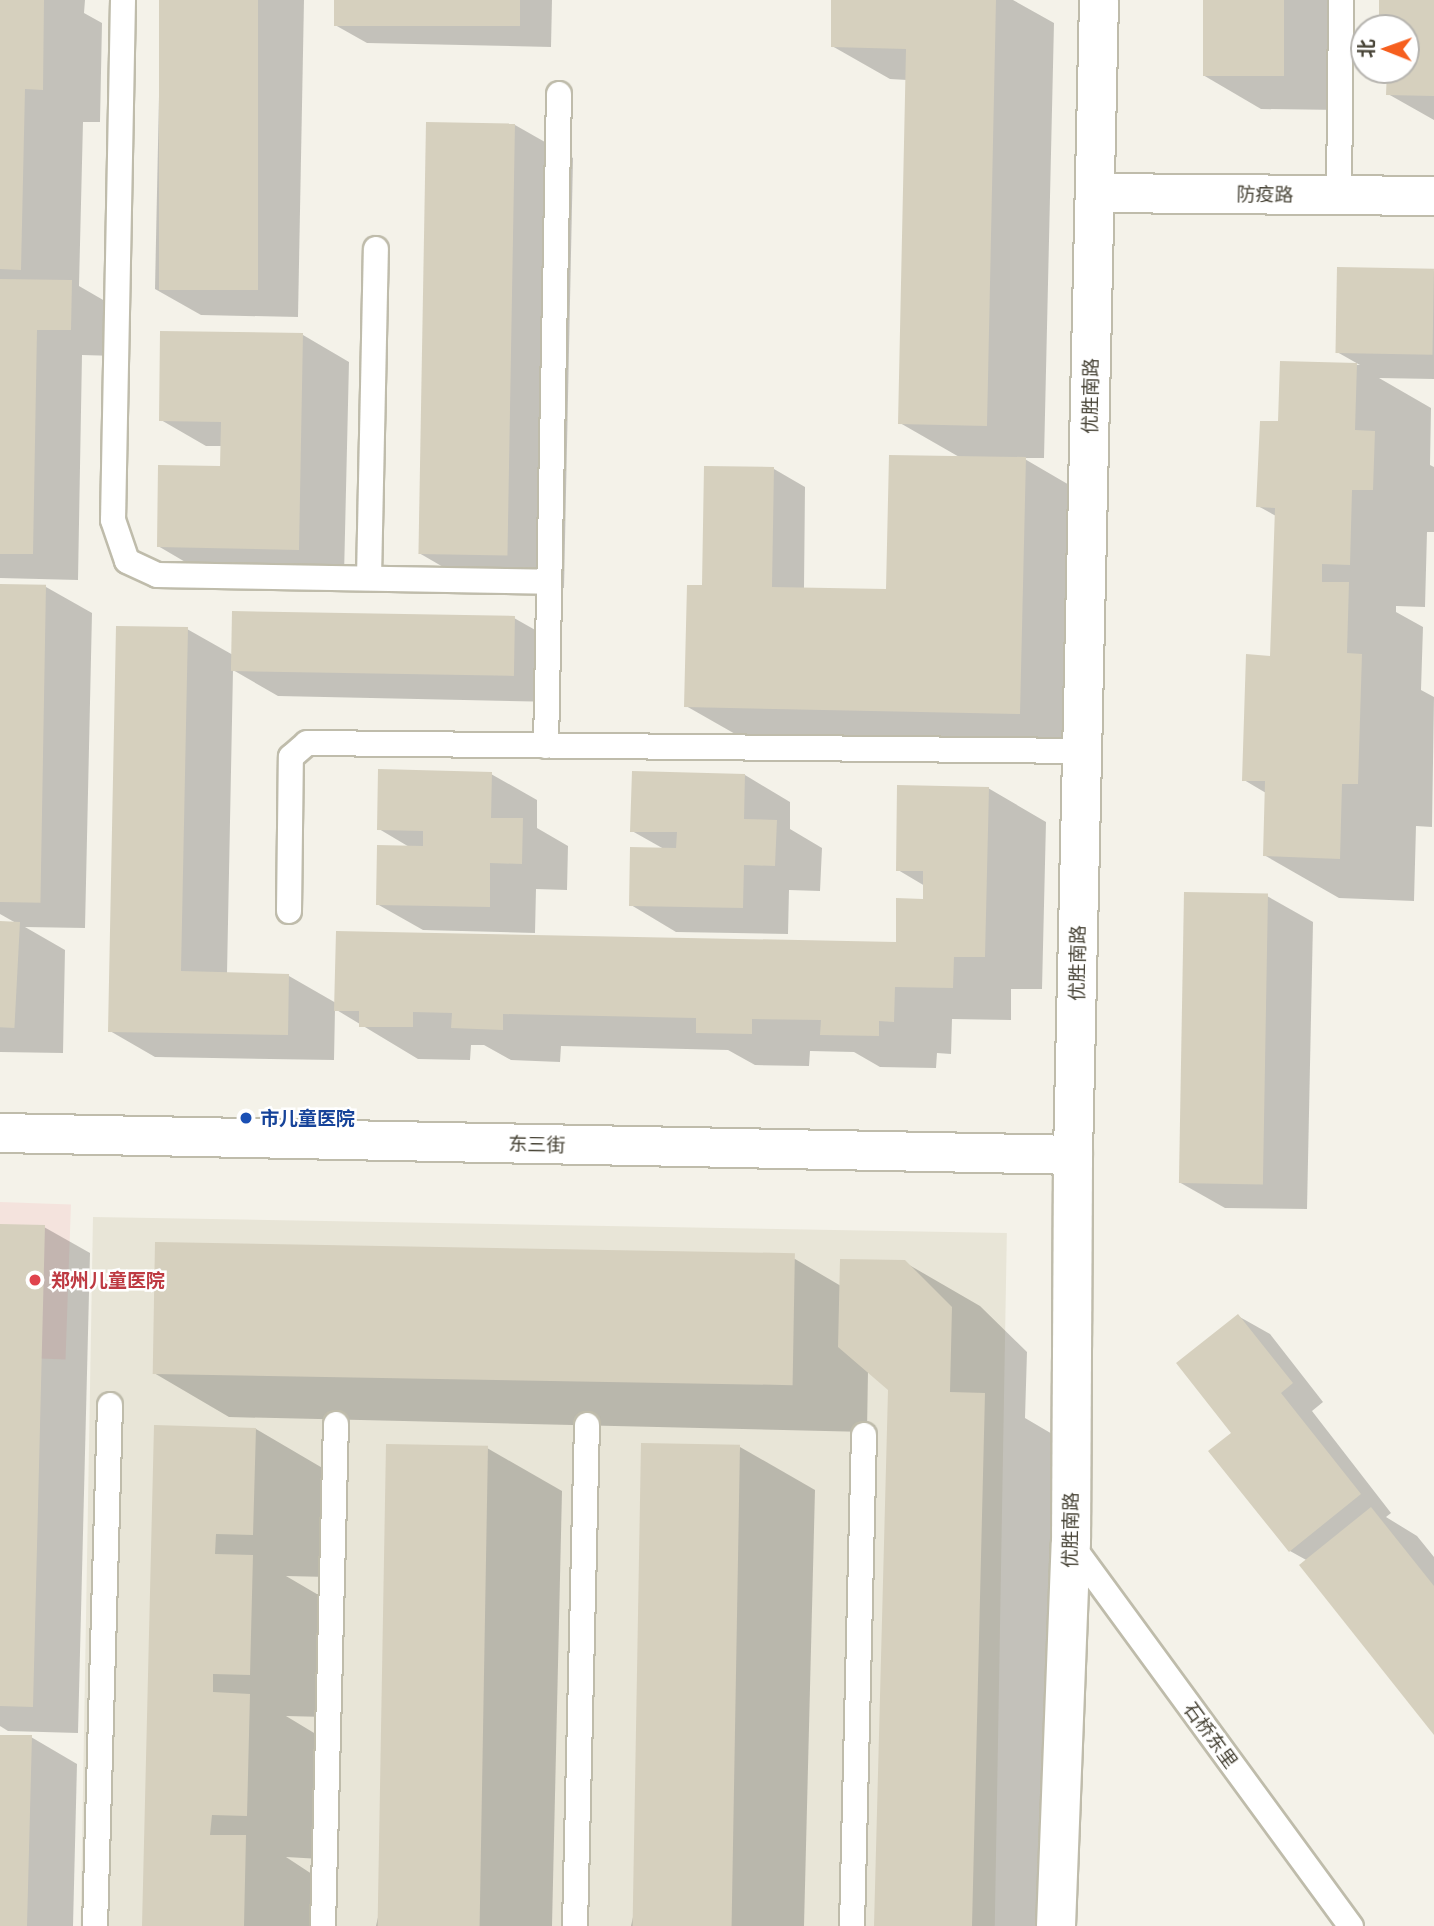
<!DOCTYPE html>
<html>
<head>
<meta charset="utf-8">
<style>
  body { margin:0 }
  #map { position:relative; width:1434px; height:1926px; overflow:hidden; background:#f4f2e9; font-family:"Exo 2","Noto Sans SC",sans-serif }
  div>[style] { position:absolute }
  .residential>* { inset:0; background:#e8e5d7; transform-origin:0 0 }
  .medical>* { inset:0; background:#f4e3dd; transform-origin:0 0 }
  .shadow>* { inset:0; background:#0003 }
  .building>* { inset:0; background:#d6d0be; transform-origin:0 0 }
  .roads { filter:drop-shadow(2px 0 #bfbcab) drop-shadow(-2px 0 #bfbcab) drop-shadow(0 2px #bfbcab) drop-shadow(0 -2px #bfbcab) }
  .service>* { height:24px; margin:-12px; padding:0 12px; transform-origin:12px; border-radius:12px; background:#fff }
  .minor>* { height:38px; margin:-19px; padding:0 19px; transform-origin:19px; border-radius:19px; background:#fff }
  .tertiary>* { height:38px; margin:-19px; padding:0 19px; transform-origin:19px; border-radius:19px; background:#fff }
  .dots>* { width:19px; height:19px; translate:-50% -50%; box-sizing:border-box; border:4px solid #fff; border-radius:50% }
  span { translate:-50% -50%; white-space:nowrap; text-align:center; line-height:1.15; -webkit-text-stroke:5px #fff; paint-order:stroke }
  .street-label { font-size:19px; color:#484437 }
  .transit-label { font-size:19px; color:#164399; font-weight:700 }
  .left { translate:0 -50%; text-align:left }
  .health-label { font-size:19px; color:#be3a42; font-weight:700 }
  .north { position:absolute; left:1350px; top:14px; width:70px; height:70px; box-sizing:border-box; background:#fff; border:2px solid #b6b4af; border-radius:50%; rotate:271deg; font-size:19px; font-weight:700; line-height:28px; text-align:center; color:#484437 }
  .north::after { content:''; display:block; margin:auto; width:24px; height:32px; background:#f65f1e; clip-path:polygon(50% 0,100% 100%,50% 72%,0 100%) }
</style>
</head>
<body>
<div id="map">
  <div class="residential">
    <i style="left:93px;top:1217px;width:914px;height:709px;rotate:1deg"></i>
  </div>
  <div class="medical">
    <i style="left:0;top:1202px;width:71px;height:155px;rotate:2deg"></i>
  </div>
  <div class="shadow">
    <i style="clip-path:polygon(0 0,85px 0,84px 13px,102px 23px,100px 122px,83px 122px,79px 286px,117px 308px,116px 356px,82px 355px,78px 580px,0 578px)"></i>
    <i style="clip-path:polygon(161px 0,304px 0,298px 317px,201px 315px,155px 289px)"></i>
    <i style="clip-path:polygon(335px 0,552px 0,551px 47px,367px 43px,335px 25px)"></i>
    <i style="clip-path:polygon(833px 0,1013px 0,1054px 23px,1044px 458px,1023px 458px,1083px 493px,1077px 746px,744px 739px,686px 706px,709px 587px,774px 469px,805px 487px,804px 589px,888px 591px,961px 458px,900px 423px,907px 80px,890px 79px,832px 46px)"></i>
    <i style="clip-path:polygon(1205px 0,1341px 0,1340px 110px,1261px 109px,1203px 75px)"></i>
    <i style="clip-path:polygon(1381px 0,1434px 0,1434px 120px,1388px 94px,1388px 70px,1406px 70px,1406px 28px,1389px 28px,1389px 24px,1381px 19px)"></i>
    <i style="clip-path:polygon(428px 123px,515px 125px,573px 158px,564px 588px,476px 586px,419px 553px)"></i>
    <i style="clip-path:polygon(1434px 271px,1434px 379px,1379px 378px,1431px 408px,1430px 465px,1434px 467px,1434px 532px,1427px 532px,1425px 607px,1396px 606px,1396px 612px,1423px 627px,1421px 690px,1434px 697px,1432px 827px,1416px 826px,1414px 901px,1339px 898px,1264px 855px,1266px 793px,1244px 780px,1271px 657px,1276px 516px,1258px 506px,1280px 423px,1282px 362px,1360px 365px,1337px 352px)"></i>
    <i style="clip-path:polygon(303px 335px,349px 362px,344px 576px,204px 573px,158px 546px,222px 468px,222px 446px,206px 446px,161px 420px)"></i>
    <i style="clip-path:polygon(0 586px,46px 587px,92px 613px,85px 928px,25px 927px,65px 950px,63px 1053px,0 1052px,0 923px,16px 923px,0 914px)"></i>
    <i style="clip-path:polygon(514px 618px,560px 644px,559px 702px,278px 696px,233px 670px,227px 974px,289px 976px,336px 1003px,897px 944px,924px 901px,925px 886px,898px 870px,988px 788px,1046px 822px,1042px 989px,1011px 989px,1011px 1020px,952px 1019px,951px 1054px,937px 1053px,936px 1068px,880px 1067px,854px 1052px,810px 1051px,809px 1066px,755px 1065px,728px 1050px,561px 1046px,560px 1062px,511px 1060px,484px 1045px,471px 1045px,470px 1060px,418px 1059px,335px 1009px,334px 1060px,155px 1057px,110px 1031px,187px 629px,233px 655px)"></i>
    <i style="clip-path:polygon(491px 774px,537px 800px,537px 828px,568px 846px,567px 890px,536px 889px,535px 933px,423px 930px,377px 904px,411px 848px,379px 829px)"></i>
    <i style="clip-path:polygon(745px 775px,790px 802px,790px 829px,822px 848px,820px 891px,789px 890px,788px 934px,676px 932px,631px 905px,664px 849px,632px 831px)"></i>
    <i style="clip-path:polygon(1267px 896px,1313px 922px,1307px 1209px,1225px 1208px,1179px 1182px)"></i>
    <i style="clip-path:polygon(0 1226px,44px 1227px,90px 1253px,78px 1733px,8px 1731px,0 1726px)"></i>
    <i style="clip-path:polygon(795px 1259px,841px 1286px,904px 1262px,980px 1306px,1027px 1352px,1025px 1418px,1059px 1438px,1047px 1926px,876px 1926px,889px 1389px,868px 1371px,867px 1432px,229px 1417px,154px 1373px)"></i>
    <i style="clip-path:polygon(1238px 1316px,1270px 1334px,1323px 1402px,1312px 1411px,1391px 1513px,1386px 1517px,1417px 1536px,1434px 1557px,1434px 1732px,1308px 1561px,1290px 1551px,1234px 1433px)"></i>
    <i style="clip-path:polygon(156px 1427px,256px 1429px,331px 1473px,328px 1577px,286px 1576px,327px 1600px,325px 1717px,286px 1716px,324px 1739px,321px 1859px,286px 1857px,321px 1880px,320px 1926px,144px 1926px)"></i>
    <i style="clip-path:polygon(740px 1447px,815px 1490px,804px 1926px,631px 1926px)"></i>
    <i style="clip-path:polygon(487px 1448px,562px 1491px,552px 1926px,376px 1926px)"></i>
    <i style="clip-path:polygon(0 1737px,31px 1737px,77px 1764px,73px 1926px,0 1926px)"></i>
  </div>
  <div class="building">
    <i style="clip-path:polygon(0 0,44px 0,43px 90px,25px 89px,21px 270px,0 269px)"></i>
    <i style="left:159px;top:0;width:99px;height:290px"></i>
    <i style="left:334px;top:0;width:186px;height:26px"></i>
    <i style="clip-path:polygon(831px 0,996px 0,987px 426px,898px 424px,906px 49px,831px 47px)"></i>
    <i style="left:1203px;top:0;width:81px;height:76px"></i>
    <i style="clip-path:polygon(1379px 0,1434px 0,1434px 96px,1386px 95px,1387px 70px,1406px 70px,1406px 28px,1387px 28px,1388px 20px,1379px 20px)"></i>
    <i style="left:426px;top:122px;width:89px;height:432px;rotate:1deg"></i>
    <i style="left:1337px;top:267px;width:97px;height:86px;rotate:1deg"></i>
    <i style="clip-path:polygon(0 279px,72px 280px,71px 330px,37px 330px,33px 554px,0 554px)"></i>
    <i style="clip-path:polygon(160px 331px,303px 333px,299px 550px,157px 547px,158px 465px,220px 466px,221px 422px,159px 421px)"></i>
    <i style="clip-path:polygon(1280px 361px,1357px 363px,1355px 430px,1375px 431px,1373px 490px,1352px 490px,1350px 565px,1322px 564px,1322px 582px,1349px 582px,1347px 653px,1362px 654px,1358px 784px,1342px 784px,1340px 859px,1263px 856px,1265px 781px,1242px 781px,1246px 654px,1270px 656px,1275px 508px,1256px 507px,1260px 421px,1278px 421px)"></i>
    <i style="clip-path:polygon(889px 455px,1026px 457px,1020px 714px,684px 707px,687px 585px,702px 585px,704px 466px,774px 467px,772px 587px,886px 589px)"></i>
    <i style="left:0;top:584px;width:46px;height:318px;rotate:1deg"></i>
    <i style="left:232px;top:611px;width:283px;height:60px;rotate:1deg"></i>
    <i style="clip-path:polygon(116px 626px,188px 627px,181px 971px,289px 974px,288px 1035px,108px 1032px)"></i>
    <i style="clip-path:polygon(378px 769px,492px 772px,491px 818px,523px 818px,522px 864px,490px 863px,490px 907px,376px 905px,377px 845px,423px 846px,423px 831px,377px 830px)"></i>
    <i style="clip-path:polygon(632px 771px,745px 774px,744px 819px,777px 820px,775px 866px,744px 865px,743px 908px,629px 906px,630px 847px,676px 848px,677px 832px,630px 832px)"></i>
    <i style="clip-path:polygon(897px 785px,989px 787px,985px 957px,954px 957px,953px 988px,895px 987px,894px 1022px,879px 1021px,879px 1036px,820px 1035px,821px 1020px,752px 1019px,752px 1034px,696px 1033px,696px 1018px,503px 1014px,503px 1030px,451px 1028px,452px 1013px,413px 1012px,413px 1027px,359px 1027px,359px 1011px,334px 1011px,336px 931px,896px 942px,896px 898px,923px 899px,923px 871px,896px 871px)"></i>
    <i style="left:1184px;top:892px;width:84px;height:291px;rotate:1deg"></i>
    <i style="left:0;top:921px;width:20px;height:106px;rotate:3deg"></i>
    <i style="clip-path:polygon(0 1224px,45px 1225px,33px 1707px,0 1706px)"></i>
    <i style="left:155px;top:1242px;width:640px;height:132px;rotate:1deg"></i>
    <i style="clip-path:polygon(840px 1259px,905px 1260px,952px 1307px,950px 1392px,985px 1393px,972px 1926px,874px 1926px,888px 1390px,838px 1347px)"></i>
    <i style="clip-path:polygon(1238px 1314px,1293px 1383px,1281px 1393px,1361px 1494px,1289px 1552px,1208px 1451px,1231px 1433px,1176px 1363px)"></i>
    <i style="clip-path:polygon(154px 1425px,256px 1428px,253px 1535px,216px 1534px,215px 1554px,253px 1555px,250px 1675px,213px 1674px,213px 1692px,250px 1694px,247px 1816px,212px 1815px,210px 1835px,246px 1835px,244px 1926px,142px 1926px)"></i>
    <i style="left:641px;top:1443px;width:99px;height:483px;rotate:1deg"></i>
    <i style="left:386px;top:1444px;width:102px;height:482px;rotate:1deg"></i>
    <i style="clip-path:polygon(1371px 1507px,1434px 1586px,1434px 1735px,1299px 1565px)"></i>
    <i style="clip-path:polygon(0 1735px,32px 1735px,27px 1926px,0 1926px)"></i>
  </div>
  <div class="roads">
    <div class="service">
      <i style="left:123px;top:0;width:520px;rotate:91.1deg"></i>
      <i style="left:113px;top:520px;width:43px;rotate:71.1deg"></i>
      <i style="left:127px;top:561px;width:33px;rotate:25deg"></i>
      <i style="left:157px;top:575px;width:392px;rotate:1deg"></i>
      <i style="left:1339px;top:195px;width:195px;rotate:-89.4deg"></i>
      <i style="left:369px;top:578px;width:329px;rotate:-88.8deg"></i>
      <i style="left:546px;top:746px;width:652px;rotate:-88.86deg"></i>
      <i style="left:289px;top:911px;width:154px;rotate:-89.3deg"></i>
      <i style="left:291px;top:757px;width:21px;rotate:-41deg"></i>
      <i style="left:307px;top:743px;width:775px;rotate:0.59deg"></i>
      <i style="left:1071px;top:1544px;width:474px;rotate:53.8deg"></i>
      <i style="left:95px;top:1926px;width:521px;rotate:-88.35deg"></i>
      <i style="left:323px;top:1926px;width:502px;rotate:-88.52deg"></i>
      <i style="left:575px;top:1926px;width:501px;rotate:-88.63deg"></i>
      <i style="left:852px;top:1926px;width:491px;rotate:-88.6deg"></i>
    </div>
    <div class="minor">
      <i style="left:1095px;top:193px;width:339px;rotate:0.5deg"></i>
    </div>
    <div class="tertiary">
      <i style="left:0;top:1133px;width:1073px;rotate:1.17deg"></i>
      <i style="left:1056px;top:1926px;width:382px;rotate:-87.8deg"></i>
      <i style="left:1071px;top:1544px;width:389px;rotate:-89.7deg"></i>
      <i style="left:1073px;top:1155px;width:1155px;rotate:-88.71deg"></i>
    </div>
  </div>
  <div class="dots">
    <i style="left:246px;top:1118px;background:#1a4fb4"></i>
    <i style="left:35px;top:1280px;background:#e0444e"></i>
  </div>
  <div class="street-label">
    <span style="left:1265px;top:194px;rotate:1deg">防疫路</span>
    <span style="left:1090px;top:396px;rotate:-89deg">优胜南路</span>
    <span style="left:1077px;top:963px;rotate:-89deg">优胜南路</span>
    <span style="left:537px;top:1144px;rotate:1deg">东三街</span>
    <span style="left:1070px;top:1530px;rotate:-89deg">优胜南路</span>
    <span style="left:1211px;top:1735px;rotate:54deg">石桥东里</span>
  </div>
  <div class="transit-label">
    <span class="left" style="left:260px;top:1118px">市儿童医院</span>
  </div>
  <div class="health-label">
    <span class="left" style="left:51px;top:1280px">郑州儿童医院</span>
  </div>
  <div class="north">北</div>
</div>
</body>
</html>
